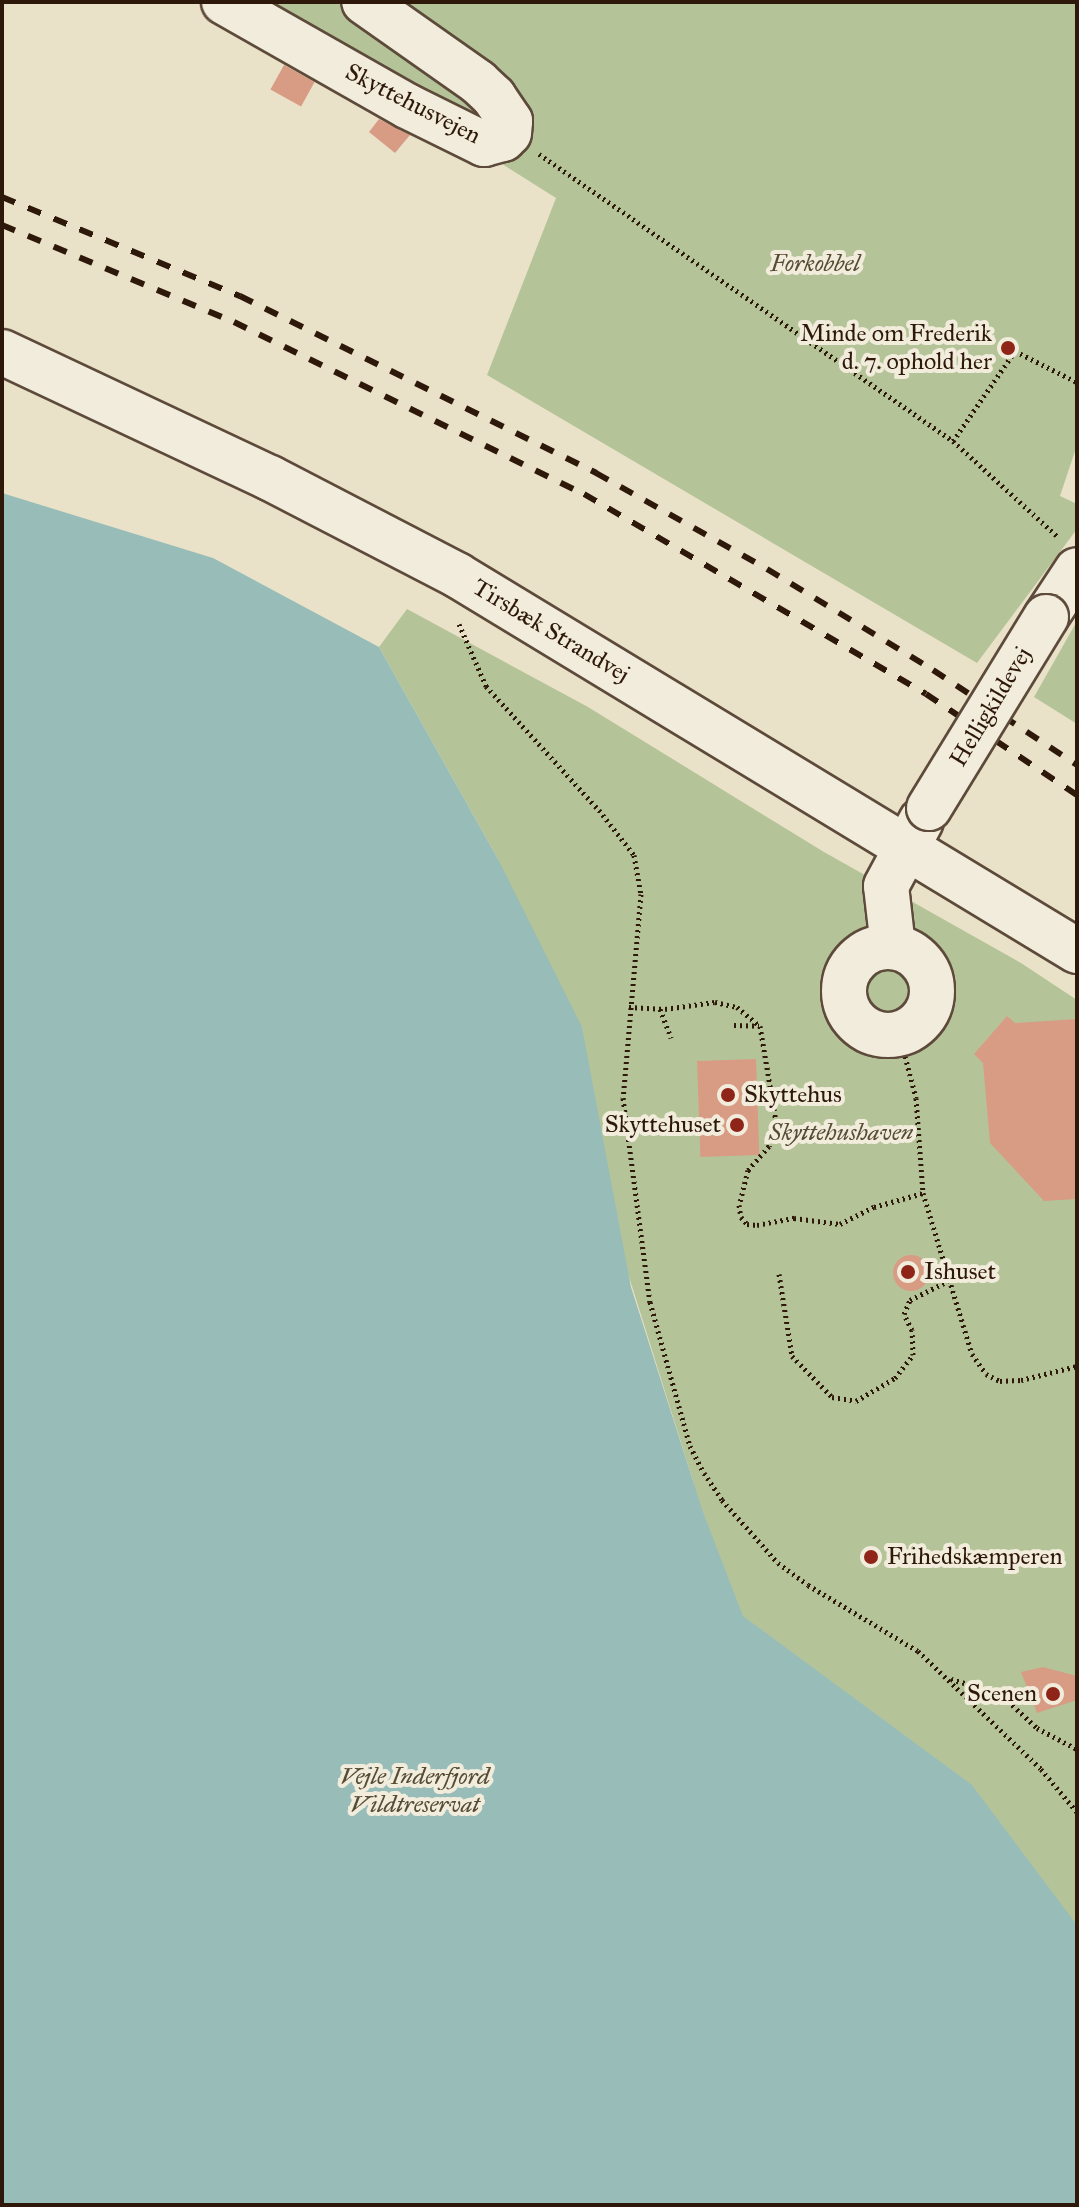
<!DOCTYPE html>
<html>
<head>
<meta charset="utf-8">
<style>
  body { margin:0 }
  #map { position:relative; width:1079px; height:2207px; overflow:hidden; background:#eae2c8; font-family:"IM FELL Great Primer",serif }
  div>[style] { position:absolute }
  .green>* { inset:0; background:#b5c498 }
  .water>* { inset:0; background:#98bdb9 }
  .building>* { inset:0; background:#d89c84; transform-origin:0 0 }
  .round { border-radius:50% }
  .path>* { height:5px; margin-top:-2.5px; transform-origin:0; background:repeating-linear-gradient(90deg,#2e180a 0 2px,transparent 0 6px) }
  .roads { filter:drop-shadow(2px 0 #5d4a3a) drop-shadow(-2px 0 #5d4a3a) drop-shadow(0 2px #5d4a3a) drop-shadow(0 -2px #5d4a3a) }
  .minor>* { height:44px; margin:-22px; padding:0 22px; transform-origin:22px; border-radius:22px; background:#f1ecdb }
  .minor>.ring { margin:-22px; padding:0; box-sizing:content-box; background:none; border:44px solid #f1ecdb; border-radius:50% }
  .rail>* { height:6px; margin-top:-3px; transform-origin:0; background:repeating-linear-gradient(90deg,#2e180a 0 14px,transparent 0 28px) }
  .bridges { filter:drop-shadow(2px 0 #5d4a3a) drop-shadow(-2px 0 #5d4a3a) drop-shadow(0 2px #5d4a3a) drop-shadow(0 -2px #5d4a3a) }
  .minor-bridge>* { height:44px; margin:-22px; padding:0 22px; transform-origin:22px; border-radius:22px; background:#f1ecdb }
  .dots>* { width:22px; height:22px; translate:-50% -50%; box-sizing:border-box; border:4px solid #f1ecdb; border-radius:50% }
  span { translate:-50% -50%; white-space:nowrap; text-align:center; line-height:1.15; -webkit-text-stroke:8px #f1ecdb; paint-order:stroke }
  .street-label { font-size:24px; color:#2e180a }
  .park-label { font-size:24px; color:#564c35; font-style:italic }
  .poi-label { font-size:24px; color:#2e180a }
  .right { translate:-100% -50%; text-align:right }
  .left { translate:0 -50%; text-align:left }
  .frame { position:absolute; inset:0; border:4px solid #2e180a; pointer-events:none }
</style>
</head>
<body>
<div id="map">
  <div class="green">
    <i style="clip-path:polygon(246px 2px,1077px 2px,1077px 445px,1060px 496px,1077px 504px,1077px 529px,977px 663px,487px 375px,556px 198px)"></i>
    <i style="clip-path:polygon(2px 513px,694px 1484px,498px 859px,379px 647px,407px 609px,588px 707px,824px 852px,1021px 963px,1077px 1000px,1077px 2205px,2px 2205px)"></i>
    <i style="clip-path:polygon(1077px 621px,1077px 724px,1034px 697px)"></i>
  </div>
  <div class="water">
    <i style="clip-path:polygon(2px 493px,213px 558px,379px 647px,498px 859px,582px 1027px,631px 1287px,703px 1512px,743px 1616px,972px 1785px,1077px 1925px,1077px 2205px,2px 2205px)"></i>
  </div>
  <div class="building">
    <i style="left:284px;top:65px;width:35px;height:28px;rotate:29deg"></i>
    <i style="clip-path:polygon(379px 119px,410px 135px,395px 153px,369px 132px)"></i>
    <i style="clip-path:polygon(1007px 1016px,1015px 1023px,1077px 1019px,1077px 1199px,1044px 1201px,990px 1143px,983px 1063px,974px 1054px)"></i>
    <i style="left:756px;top:1059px;width:96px;height:59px;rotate:88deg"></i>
    <i class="round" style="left:893px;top:1255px;width:36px;height:36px"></i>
    <i style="clip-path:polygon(1043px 1667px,1077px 1676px,1077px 1700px,1037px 1713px,1021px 1672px)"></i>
  </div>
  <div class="path">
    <i style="left:539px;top:154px;width:504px;rotate:34.73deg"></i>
    <i style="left:953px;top:441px;width:142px;rotate:42.4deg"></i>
    <i style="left:953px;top:441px;width:109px;rotate:-55.4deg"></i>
    <i style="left:1015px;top:351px;width:69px;rotate:26.6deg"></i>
    <i style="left:459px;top:624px;width:68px;rotate:66.5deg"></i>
    <i style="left:486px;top:686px;width:168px;rotate:47.7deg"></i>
    <i style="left:599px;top:810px;width:57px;rotate:52.1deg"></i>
    <i style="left:634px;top:855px;width:40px;rotate:80deg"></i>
    <i style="left:641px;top:894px;width:205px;rotate:95deg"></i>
    <i style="left:623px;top:1098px;width:206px;rotate:82.5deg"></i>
    <i style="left:650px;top:1302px;width:149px;rotate:74.5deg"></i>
    <i style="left:690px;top:1446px;width:30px;rotate:63deg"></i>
    <i style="left:704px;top:1473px;width:32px;rotate:56deg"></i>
    <i style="left:722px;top:1500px;width:84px;rotate:48.4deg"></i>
    <i style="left:778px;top:1563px;width:37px;rotate:36deg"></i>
    <i style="left:808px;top:1585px;width:128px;rotate:31deg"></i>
    <i style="left:918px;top:1651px;width:170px;rotate:43.8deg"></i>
    <i style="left:1041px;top:1769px;width:56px;rotate:50.1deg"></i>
    <i style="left:629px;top:1007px;width:36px;rotate:3deg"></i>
    <i style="left:665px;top:1009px;width:50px;rotate:-8deg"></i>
    <i style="left:715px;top:1002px;width:23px;rotate:13deg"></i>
    <i style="left:737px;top:1007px;width:30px;rotate:40deg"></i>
    <i style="left:760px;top:1026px;width:97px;rotate:80.5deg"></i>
    <i style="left:776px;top:1122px;width:25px;rotate:106deg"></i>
    <i style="left:769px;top:1146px;width:32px;rotate:131deg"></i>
    <i style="left:748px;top:1170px;width:36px;rotate:104deg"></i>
    <i style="left:739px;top:1205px;width:12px;rotate:81deg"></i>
    <i style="left:741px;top:1217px;width:9px;rotate:49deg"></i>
    <i style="left:747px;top:1224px;width:10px;rotate:6deg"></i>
    <i style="left:757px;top:1225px;width:38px;rotate:-11deg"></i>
    <i style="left:794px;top:1218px;width:46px;rotate:7.4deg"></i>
    <i style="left:840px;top:1224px;width:38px;rotate:-27deg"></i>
    <i style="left:874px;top:1207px;width:51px;rotate:-15.9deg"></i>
    <i style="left:660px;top:1009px;width:31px;rotate:69deg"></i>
    <i style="left:734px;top:1025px;width:25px;rotate:2deg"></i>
    <i style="left:899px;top:1033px;width:67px;rotate:75.3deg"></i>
    <i style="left:916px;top:1098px;width:95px;rotate:85.8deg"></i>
    <i style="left:923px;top:1193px;width:168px;rotate:73.1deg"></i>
    <i style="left:972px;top:1354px;width:24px;rotate:55deg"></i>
    <i style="left:986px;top:1374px;width:16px;rotate:27deg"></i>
    <i style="left:1000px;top:1381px;width:21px;rotate:-3deg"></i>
    <i style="left:1021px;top:1380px;width:58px;rotate:-14deg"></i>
    <i style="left:779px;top:1274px;width:83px;rotate:81deg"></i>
    <i style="left:792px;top:1356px;width:57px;rotate:45.7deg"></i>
    <i style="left:832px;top:1397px;width:24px;rotate:9deg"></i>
    <i style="left:856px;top:1401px;width:45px;rotate:-30.5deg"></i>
    <i style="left:895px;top:1378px;width:29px;rotate:-52deg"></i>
    <i style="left:913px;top:1355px;width:25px;rotate:-92deg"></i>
    <i style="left:912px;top:1330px;width:18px;rotate:-117deg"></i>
    <i style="left:904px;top:1314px;width:15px;rotate:-67deg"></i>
    <i style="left:910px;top:1300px;width:42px;rotate:-26.6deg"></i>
    <i style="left:951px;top:1679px;width:50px;rotate:16.3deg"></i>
    <i style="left:999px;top:1693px;width:52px;rotate:42.6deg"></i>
    <i style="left:1037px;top:1728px;width:45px;rotate:27.7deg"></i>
  </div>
  <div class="roads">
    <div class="minor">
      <i style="left:224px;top:2px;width:210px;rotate:29.6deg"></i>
      <i style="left:407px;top:106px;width:86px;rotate:26.3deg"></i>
      <i style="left:484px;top:144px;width:20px;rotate:-15deg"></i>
      <i style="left:503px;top:139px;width:8px;rotate:-45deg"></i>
      <i style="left:509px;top:133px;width:12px;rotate:-85deg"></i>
      <i style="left:510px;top:121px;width:29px;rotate:-124deg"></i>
      <i style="left:494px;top:97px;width:22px;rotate:-137deg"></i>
      <i style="left:478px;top:82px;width:139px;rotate:-144.9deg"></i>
      <i style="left:2px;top:352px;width:296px;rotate:25.2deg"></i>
      <i style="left:270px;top:478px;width:211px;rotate:27.4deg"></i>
      <i style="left:457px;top:575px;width:725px;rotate:31.23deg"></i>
      <i style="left:1046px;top:617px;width:56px;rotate:-56.6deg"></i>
      <i style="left:893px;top:947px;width:61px;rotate:-96.5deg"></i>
      <i style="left:886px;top:886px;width:74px;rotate:-61.7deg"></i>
      <i class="ring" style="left:844px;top:947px;width:44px;height:44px"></i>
    </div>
  </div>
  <div class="rail">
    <i style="left:2px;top:197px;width:258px;rotate:22.6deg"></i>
    <i style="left:240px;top:296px;width:398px;rotate:26.4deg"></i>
    <i style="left:596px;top:473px;width:196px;rotate:29.3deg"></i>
    <i style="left:767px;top:569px;width:194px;rotate:31.3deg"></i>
    <i style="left:933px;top:670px;width:173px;rotate:33.4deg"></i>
    <i style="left:2px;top:225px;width:251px;rotate:22.7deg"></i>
    <i style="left:234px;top:322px;width:390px;rotate:26.2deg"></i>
    <i style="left:584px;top:494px;width:396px;rotate:30.3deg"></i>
    <i style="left:926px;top:694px;width:182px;rotate:33.8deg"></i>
  </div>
  <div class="bridges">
    <div class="minor-bridge">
      <i style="left:929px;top:808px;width:224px;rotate:-58.5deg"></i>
    </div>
  </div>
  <div class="dots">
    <i style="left:1008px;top:348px;background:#8f2418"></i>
    <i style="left:728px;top:1095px;background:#8f2418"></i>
    <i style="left:737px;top:1125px;background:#8f2418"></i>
    <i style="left:908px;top:1272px;background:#8f2418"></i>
    <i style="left:871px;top:1557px;background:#8f2418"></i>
    <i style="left:1053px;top:1694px;background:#8f2418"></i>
  </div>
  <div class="street-label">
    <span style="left:413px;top:104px;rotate:27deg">Skyttehusvejen</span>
    <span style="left:551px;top:631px;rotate:31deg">Tirsbæk Strandvej</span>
    <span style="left:991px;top:707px;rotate:-59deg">Helligkildevej</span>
  </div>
  <div class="park-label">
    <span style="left:815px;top:264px">Forkobbel</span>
    <span style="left:841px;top:1133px">Skyttehushaven</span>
    <span style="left:415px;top:1791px">Vejle Inderfjord<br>Vildtreservat</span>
  </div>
  <div class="poi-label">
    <span class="right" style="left:992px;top:348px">Minde om Frederik<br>d. 7. ophold her</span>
    <span class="left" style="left:744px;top:1095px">Skyttehus</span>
    <span class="right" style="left:721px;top:1125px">Skyttehuset</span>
    <span class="left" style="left:924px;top:1272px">Ishuset</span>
    <span class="left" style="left:887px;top:1557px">Frihedskæmperen</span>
    <span class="right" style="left:1037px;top:1694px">Scenen</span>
  </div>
  <div class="frame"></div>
</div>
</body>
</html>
